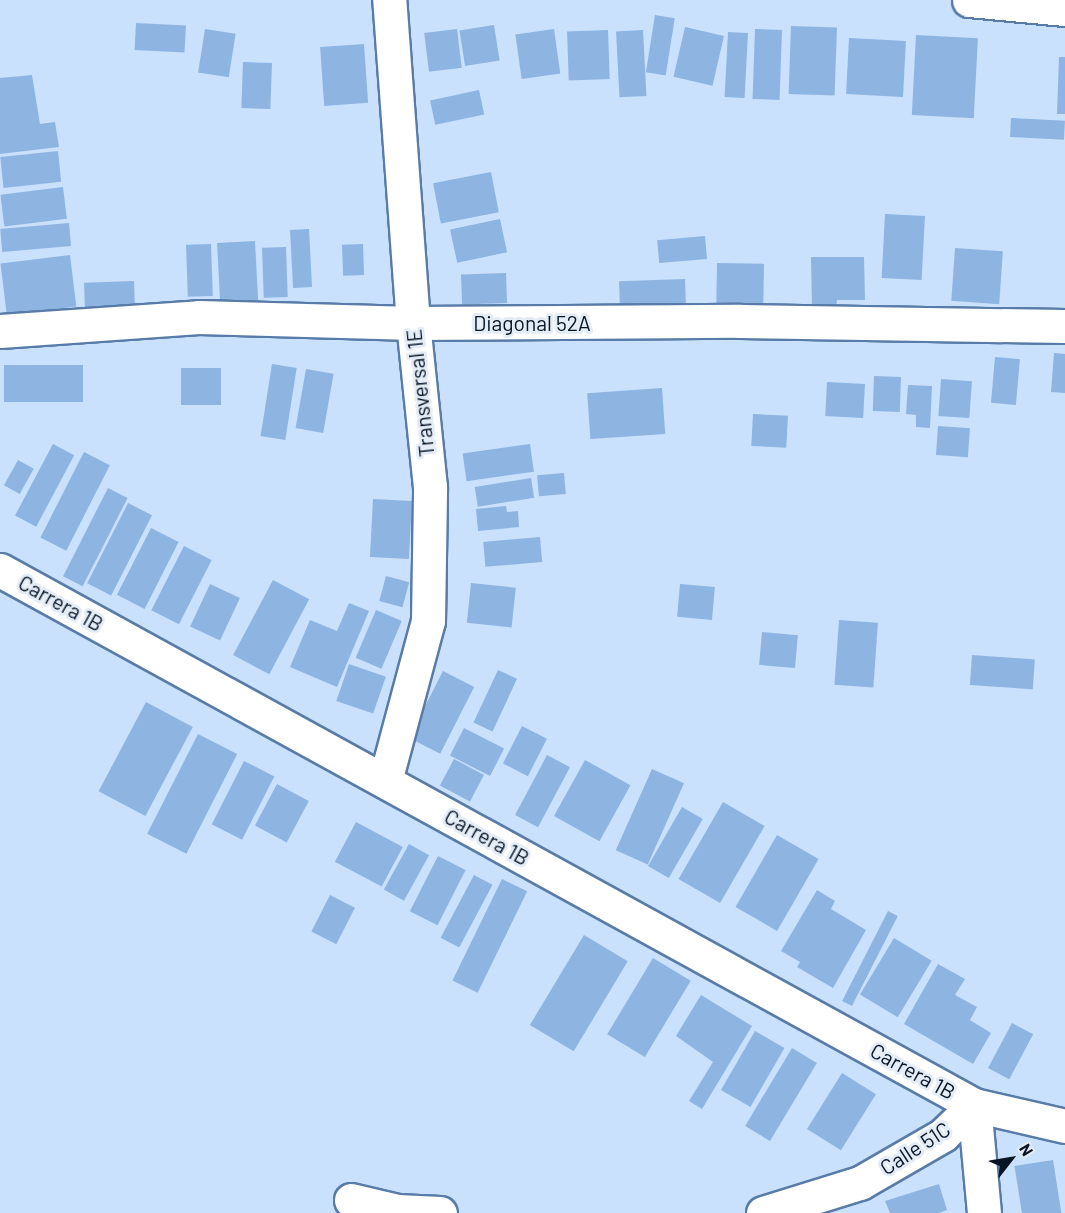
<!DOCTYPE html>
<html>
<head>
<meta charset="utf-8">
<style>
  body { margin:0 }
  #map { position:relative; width:1065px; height:1213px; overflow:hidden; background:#c9e1fd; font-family:Barlow,sans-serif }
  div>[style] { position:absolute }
  .building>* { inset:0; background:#8eb4e2; transform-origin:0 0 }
  .roads { filter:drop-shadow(2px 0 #587ca7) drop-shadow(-2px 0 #587ca7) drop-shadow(0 2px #587ca7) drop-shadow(0 -2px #587ca7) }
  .minor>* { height:33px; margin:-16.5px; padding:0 16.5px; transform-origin:16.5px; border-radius:16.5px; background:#fff }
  span { translate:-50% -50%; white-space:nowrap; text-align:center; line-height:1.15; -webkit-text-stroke:6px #e4ecf6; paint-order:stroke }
  .street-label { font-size:21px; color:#071525 }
  .north { position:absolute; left:981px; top:1129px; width:60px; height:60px; -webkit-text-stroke:4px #e4ecf6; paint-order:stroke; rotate:59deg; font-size:16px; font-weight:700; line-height:24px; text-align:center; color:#071525 }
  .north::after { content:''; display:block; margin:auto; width:21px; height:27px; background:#071525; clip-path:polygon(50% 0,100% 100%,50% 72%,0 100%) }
</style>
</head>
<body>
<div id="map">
  <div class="building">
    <i style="left:655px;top:15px;width:20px;height:58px;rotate:9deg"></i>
    <i style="left:136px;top:23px;width:50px;height:27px;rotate:3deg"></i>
    <i style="left:494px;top:25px;width:36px;height:35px;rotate:81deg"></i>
    <i style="left:791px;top:26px;width:46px;height:68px;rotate:2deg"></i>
    <i style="left:685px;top:27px;width:40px;height:51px;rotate:13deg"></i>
    <i style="left:205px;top:29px;width:31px;height:44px;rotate:9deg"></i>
    <i style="left:457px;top:29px;width:39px;height:33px;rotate:83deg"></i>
    <i style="left:554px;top:29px;width:45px;height:39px;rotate:82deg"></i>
    <i style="left:755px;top:29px;width:27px;height:70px;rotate:2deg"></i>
    <i style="left:608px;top:30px;width:49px;height:41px;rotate:88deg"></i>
    <i style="left:643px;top:30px;width:66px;height:27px;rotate:87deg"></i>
    <i style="left:728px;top:32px;width:20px;height:65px;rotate:3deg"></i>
    <i style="left:916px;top:35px;width:62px;height:80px;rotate:3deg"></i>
    <i style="left:849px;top:38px;width:57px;height:56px;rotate:3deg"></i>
    <i style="left:364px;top:44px;width:59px;height:44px;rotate:86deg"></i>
    <i style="clip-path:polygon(1059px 57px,1065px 57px,1065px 114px,1057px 114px)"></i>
    <i style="left:243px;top:62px;width:29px;height:46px;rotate:2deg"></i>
    <i style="clip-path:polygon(32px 75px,40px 124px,55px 122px,59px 147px,0 154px,0 78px)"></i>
    <i style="left:479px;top:90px;width:25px;height:50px;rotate:78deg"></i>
    <i style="left:1011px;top:118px;width:54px;height:19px;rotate:3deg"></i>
    <i style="left:58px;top:151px;width:31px;height:58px;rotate:84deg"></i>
    <i style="left:491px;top:172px;width:41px;height:59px;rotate:79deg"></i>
    <i style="left:63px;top:187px;width:32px;height:63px;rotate:83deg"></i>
    <i style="left:885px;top:214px;width:40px;height:64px;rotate:3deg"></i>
    <i style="left:500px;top:219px;width:34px;height:51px;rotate:78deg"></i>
    <i style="left:69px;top:223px;width:23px;height:69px;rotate:85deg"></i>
    <i style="left:309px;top:229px;width:58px;height:19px;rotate:87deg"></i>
    <i style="left:705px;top:236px;width:23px;height:48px;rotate:85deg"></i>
    <i style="left:255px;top:241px;width:59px;height:38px;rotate:87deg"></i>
    <i style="left:211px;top:244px;width:52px;height:25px;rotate:88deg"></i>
    <i style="left:363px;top:244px;width:31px;height:21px;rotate:88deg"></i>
    <i style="left:286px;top:247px;width:50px;height:24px;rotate:88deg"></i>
    <i style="left:955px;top:248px;width:48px;height:53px;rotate:4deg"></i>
    <i style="left:70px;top:255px;width:52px;height:70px;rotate:83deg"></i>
    <i style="clip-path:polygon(811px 257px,864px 257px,865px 300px,837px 300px,836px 310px,812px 310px)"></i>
    <i style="left:717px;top:263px;width:47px;height:45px;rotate:1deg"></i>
    <i style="left:506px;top:273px;width:30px;height:45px;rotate:88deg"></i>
    <i style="left:685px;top:279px;width:30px;height:66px;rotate:88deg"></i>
    <i style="left:134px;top:281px;width:28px;height:50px;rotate:88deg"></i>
    <i style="clip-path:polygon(1054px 353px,1065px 354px,1065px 393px,1051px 392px)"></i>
    <i style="left:995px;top:357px;width:25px;height:46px;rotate:5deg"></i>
    <i style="left:272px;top:364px;width:25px;height:73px;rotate:9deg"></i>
    <i style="left:4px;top:365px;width:79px;height:37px"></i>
    <i style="left:221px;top:368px;width:37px;height:40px;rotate:90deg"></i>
    <i style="left:306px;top:369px;width:28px;height:60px;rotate:10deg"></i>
    <i style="left:874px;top:376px;width:27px;height:35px;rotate:2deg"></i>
    <i style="left:941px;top:379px;width:31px;height:37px;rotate:4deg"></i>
    <i style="left:827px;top:382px;width:38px;height:34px;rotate:3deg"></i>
    <i style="clip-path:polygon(908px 385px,932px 386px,930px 428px,916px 427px,916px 415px,906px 414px)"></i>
    <i style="left:662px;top:388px;width:46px;height:75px;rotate:86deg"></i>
    <i style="left:753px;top:414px;width:35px;height:32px;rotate:3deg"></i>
    <i style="left:938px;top:426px;width:32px;height:29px;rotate:4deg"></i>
    <i style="left:53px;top:444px;width:24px;height:81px;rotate:28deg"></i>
    <i style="left:530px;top:444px;width:28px;height:68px;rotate:82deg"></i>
    <i style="left:84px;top:452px;width:29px;height:96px;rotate:27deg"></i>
    <i style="left:18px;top:460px;width:18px;height:29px;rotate:29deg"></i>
    <i style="left:564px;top:473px;width:21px;height:27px;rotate:85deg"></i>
    <i style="left:531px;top:478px;width:20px;height:57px;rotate:81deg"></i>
    <i style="left:108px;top:488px;width:22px;height:99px;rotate:27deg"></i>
    <i style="left:373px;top:499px;width:39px;height:58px;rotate:3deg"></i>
    <i style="left:128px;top:503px;width:27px;height:90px;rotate:27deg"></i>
    <i style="clip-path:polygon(506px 506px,507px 512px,518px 511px,519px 527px,478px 531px,476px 509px)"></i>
    <i style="left:151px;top:528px;width:31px;height:75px;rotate:27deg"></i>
    <i style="left:540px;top:537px;width:25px;height:57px;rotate:85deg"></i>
    <i style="left:184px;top:546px;width:31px;height:72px;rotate:27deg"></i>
    <i style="left:386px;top:576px;width:24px;height:26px;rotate:15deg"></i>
    <i style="left:273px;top:580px;width:41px;height:85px;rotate:28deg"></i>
    <i style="left:471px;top:583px;width:45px;height:40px;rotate:6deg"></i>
    <i style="left:210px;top:584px;width:33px;height:47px;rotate:25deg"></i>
    <i style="left:680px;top:584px;width:35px;height:33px;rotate:5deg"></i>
    <i style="clip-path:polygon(349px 603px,369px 611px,337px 687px,290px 667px,310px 620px,337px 631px)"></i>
    <i style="left:376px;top:610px;width:28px;height:52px;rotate:23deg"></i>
    <i style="left:839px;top:620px;width:39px;height:65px;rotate:4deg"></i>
    <i style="left:762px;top:632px;width:36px;height:33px;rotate:5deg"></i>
    <i style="left:972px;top:655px;width:63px;height:30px;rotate:4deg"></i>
    <i style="left:349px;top:664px;width:39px;height:39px;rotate:19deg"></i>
    <i style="left:498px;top:670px;width:21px;height:58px;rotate:25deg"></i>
    <i style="left:443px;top:671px;width:35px;height:75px;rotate:27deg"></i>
    <i style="left:146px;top:702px;width:53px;height:101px;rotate:28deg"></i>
    <i style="left:522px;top:726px;width:28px;height:42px;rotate:27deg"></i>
    <i style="left:464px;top:728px;width:45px;height:31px;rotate:27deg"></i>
    <i style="left:198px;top:734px;width:44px;height:112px;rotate:27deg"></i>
    <i style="left:547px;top:755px;width:26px;height:68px;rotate:28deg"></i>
    <i style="left:454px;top:759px;width:34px;height:30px;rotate:28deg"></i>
    <i style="left:585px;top:760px;width:52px;height:64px;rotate:29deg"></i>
    <i style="left:244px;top:761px;width:34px;height:71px;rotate:27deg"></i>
    <i style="left:652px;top:769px;width:35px;height:89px;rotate:24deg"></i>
    <i style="left:277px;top:784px;width:36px;height:47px;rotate:28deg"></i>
    <i style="left:723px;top:802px;width:48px;height:89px;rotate:30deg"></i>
    <i style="left:682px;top:807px;width:24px;height:68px;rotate:30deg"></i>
    <i style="left:356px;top:822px;width:53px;height:45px;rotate:28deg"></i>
    <i style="left:777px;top:835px;width:48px;height:83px;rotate:30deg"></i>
    <i style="left:409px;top:844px;width:23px;height:52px;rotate:29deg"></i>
    <i style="left:438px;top:856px;width:31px;height:62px;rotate:27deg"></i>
    <i style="left:474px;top:875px;width:21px;height:71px;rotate:28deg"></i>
    <i style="left:502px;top:879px;width:28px;height:113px;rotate:26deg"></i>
    <i style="clip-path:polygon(817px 890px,835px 901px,831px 909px,866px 930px,833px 988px,797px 967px,800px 962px,781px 951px)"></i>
    <i style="left:330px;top:895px;width:28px;height:41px;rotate:27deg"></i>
    <i style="left:888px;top:911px;width:11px;height:101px;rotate:27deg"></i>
    <i style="left:584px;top:935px;width:51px;height:105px;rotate:31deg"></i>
    <i style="left:894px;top:938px;width:44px;height:66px;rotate:31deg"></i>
    <i style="left:653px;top:958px;width:44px;height:89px;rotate:31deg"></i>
    <i style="clip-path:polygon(938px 964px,965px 979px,955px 995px,977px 1007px,970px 1020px,991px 1033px,973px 1064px,904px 1024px)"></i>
    <i style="clip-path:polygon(701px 995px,752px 1026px,702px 1109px,689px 1101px,713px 1062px,676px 1036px)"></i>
    <i style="left:1012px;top:1023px;width:24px;height:51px;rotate:28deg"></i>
    <i style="left:755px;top:1031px;width:34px;height:68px;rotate:30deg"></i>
    <i style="left:792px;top:1048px;width:29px;height:91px;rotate:31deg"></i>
    <i style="left:842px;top:1073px;width:40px;height:66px;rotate:32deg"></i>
    <i style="left:1053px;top:1160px;width:54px;height:39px;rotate:81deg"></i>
    <i style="clip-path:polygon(939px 1184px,947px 1210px,939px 1213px,890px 1213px,885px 1201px)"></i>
  </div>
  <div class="roads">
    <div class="minor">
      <i style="left:969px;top:0;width:96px;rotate:5.4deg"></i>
      <i style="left:0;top:331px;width:199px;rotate:-4deg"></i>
      <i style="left:199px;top:317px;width:214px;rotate:1.6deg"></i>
      <i style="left:413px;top:323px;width:327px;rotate:-0.4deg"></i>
      <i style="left:740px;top:321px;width:325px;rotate:0.9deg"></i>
      <i style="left:0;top:570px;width:1111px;rotate:28.78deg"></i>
      <i style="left:974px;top:1105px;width:93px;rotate:13deg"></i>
      <i style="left:385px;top:781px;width:166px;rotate:-75deg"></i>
      <i style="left:428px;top:621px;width:134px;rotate:-89.1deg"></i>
      <i style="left:430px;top:487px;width:165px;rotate:-95.9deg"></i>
      <i style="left:413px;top:323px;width:324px;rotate:-94.2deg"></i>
      <i style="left:974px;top:1105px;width:108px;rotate:84.7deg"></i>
      <i style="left:351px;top:1200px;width:47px;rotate:13.4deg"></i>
      <i style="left:397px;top:1211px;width:43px;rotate:2.7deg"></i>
      <i style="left:763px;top:1213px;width:102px;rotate:-17.2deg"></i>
      <i style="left:860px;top:1183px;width:96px;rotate:-30deg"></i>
      <i style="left:943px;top:1135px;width:43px;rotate:-44.1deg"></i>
    </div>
  </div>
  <div class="street-label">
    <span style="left:532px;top:323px">Diagonal 52A</span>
    <span style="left:420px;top:393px;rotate:-96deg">Transversal 1E</span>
    <span style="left:61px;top:603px;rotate:29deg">Carrera 1B</span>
    <span style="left:487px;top:837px;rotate:29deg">Carrera 1B</span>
    <span style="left:913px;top:1071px;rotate:29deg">Carrera 1B</span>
    <span style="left:915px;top:1148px;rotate:-33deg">Calle 51C</span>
  </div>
  <div class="north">N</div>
</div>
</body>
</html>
